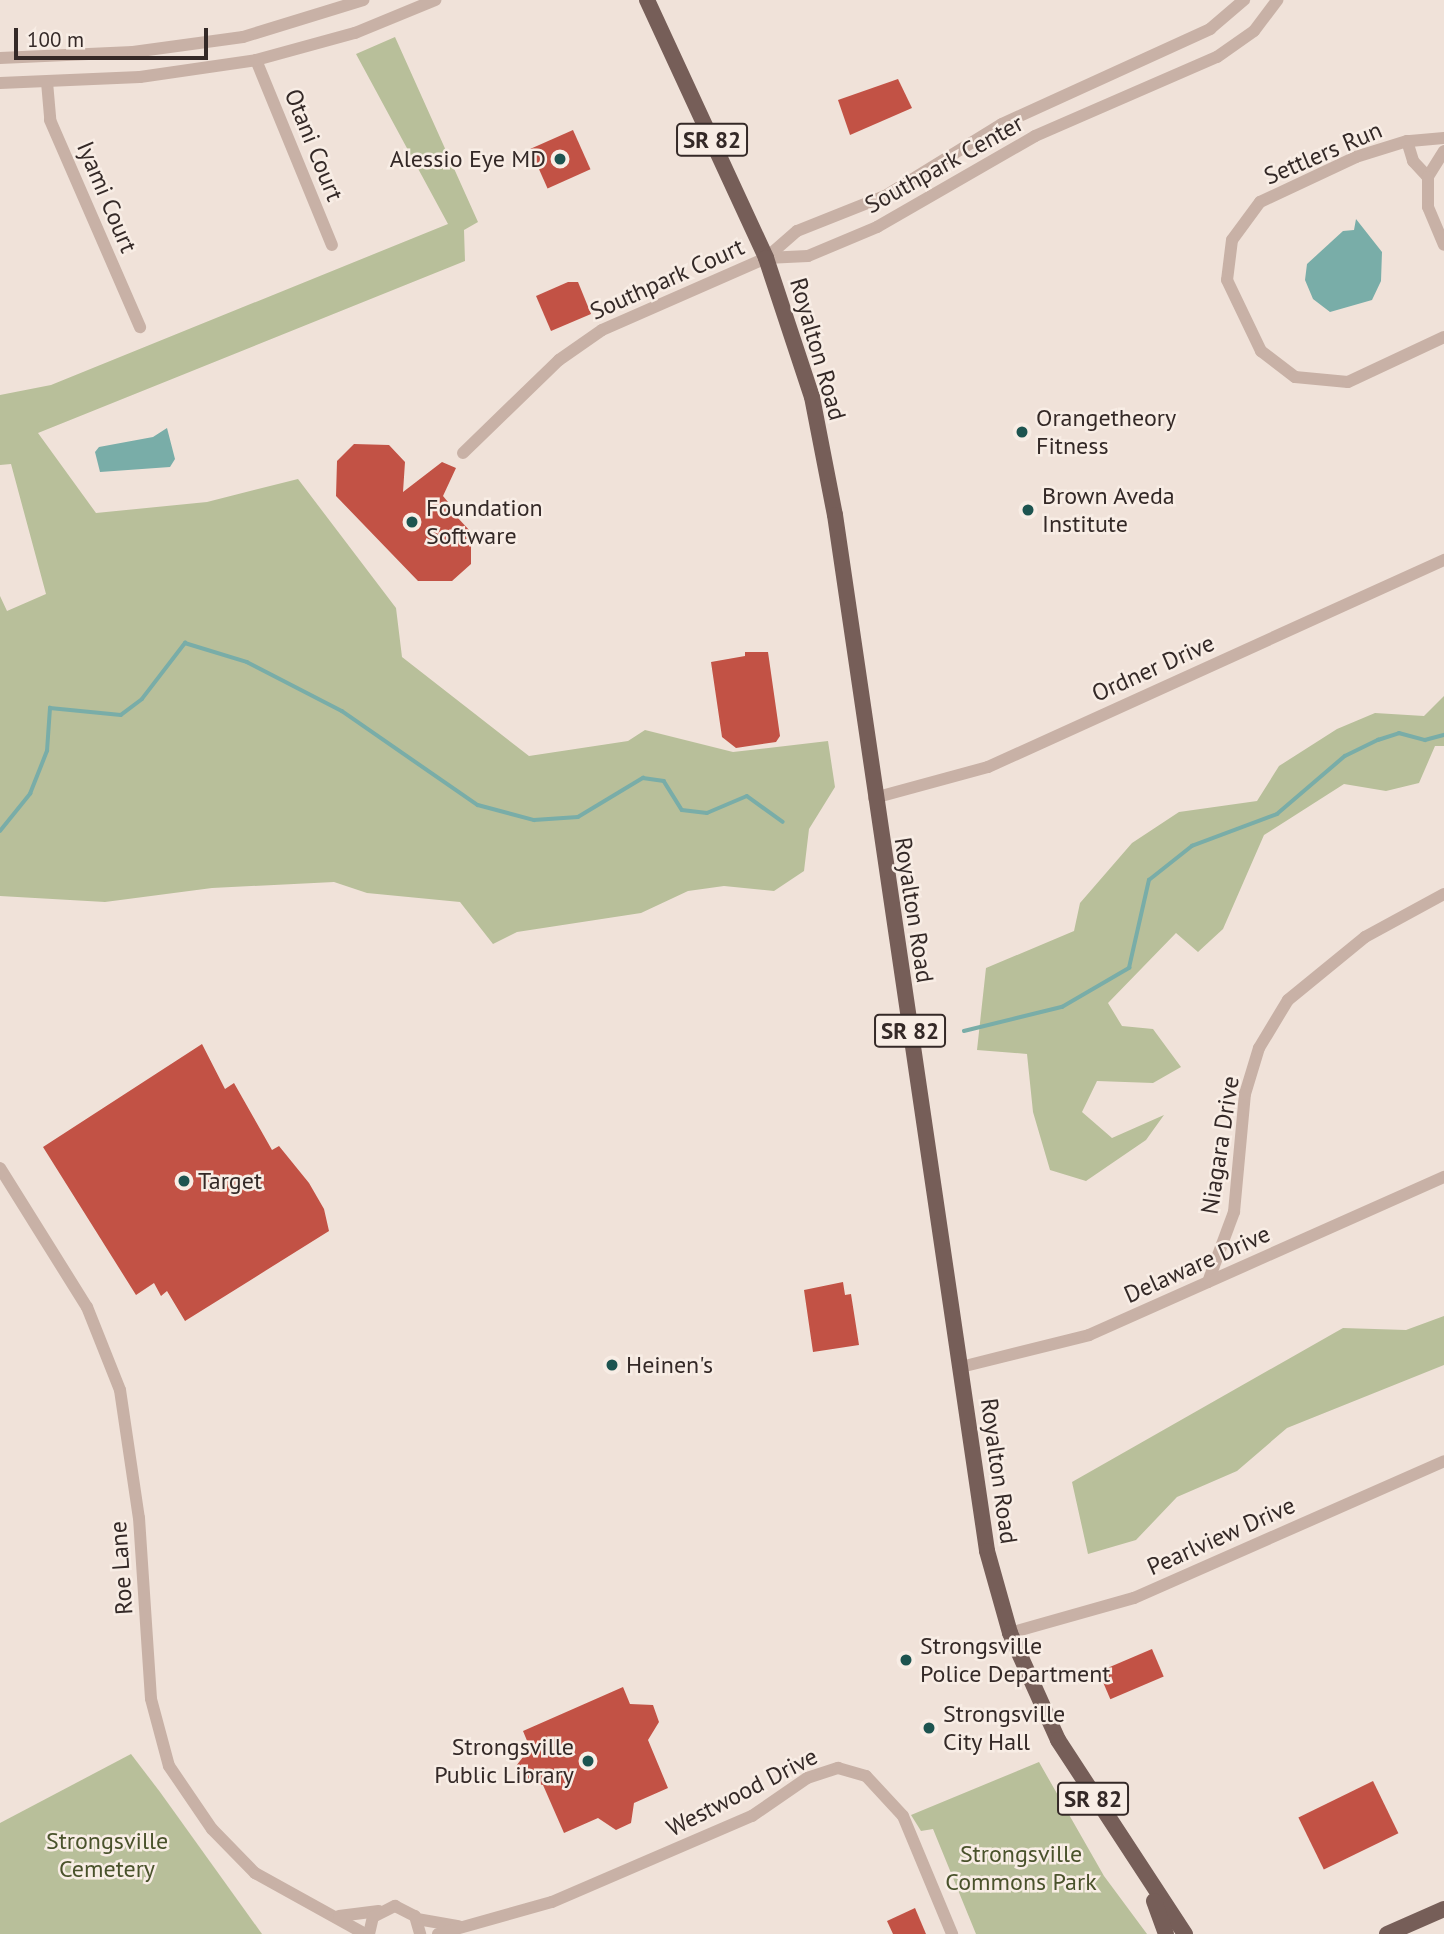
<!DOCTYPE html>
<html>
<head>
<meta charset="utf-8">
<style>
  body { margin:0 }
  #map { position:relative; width:1444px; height:1934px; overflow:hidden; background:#f0e2d9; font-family:"PT Sans",sans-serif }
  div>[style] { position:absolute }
  .green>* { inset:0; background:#b8bf9a }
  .water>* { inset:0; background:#79ada8 }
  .stream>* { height:3.5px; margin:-1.75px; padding:0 1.75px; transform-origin:1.75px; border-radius:1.75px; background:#79ada8 }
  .building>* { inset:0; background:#c25245; transform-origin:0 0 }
  .minor>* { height:12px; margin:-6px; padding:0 6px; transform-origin:6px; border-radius:6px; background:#c8b1a6 }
  .major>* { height:16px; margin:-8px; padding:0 8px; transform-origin:8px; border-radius:8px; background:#765e58 }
  .dots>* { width:19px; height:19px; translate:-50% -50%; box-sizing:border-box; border:4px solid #f8ede5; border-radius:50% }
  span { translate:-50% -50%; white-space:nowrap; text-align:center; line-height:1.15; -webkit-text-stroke:5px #f8ede5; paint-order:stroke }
  .shield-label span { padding:2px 5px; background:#f8ede5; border:2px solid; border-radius:5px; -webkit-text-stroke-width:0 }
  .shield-label { font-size:23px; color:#342927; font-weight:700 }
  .street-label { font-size:24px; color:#342927 }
  .poi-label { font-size:24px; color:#342927 }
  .right { translate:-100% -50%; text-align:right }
  .left { translate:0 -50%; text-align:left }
  .park-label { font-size:24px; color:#49522b }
  .scale { position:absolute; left:14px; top:28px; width:194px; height:32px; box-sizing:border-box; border:4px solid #342927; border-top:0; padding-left:9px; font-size:21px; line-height:24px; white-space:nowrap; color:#342927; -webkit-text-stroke:5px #f8ede5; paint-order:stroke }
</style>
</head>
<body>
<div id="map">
  <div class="green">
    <i style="clip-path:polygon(395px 37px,478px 222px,464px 230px,465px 261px,38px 433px,96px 513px,207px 502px,298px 479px,396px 608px,402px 657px,529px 756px,628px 741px,645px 730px,733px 752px,828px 741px,835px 787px,809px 829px,804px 871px,774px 891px,724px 886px,688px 891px,641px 913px,517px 932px,493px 944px,460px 902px,367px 893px,334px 882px,212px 888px,105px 902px,0 896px,0 596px,7px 611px,46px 594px,11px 464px,0 465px,0 395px,51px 385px,448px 224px,356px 54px)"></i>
    <i style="clip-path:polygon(1444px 696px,1444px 746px,1435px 746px,1419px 783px,1386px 791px,1344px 784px,1264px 835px,1223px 929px,1198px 952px,1176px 933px,1108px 1003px,1122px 1026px,1153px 1029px,1181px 1067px,1153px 1083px,1097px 1081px,1082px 1112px,1112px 1138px,1164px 1115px,1146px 1140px,1086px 1181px,1050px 1170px,1033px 1112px,1027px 1054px,977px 1050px,986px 968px,1074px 931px,1080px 903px,1132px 843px,1179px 812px,1257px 801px,1279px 766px,1337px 729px,1375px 713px,1424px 716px)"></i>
    <i style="clip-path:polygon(1444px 1316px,1444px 1365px,1287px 1428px,1237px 1471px,1177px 1497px,1136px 1540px,1088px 1554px,1072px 1482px,1343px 1328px,1406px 1330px)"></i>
    <i style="clip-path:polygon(131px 1754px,160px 1792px,262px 1934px,0 1934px,0 1823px)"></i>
    <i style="clip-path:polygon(1039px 1762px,1104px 1876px,1147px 1934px,976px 1934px,933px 1829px,921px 1831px,911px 1815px)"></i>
  </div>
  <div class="water">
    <i style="clip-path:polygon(1356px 219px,1382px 252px,1381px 281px,1372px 300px,1330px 312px,1313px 299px,1305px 280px,1307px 264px,1343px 231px,1354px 230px)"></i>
    <i style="clip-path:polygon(167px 428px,175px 459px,170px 467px,100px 472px,95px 452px,99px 447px,153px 437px)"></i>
  </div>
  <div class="stream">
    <i style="left:0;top:831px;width:48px;rotate:-51deg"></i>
    <i style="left:30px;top:794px;width:46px;rotate:-68.4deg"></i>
    <i style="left:47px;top:751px;width:43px;rotate:-86deg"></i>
    <i style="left:50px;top:708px;width:71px;rotate:5.6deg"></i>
    <i style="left:121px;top:715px;width:26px;rotate:-37deg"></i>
    <i style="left:142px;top:699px;width:71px;rotate:-52.5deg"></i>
    <i style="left:185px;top:643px;width:65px;rotate:17deg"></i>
    <i style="left:247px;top:662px;width:107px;rotate:27.3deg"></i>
    <i style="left:342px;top:711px;width:165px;rotate:34.7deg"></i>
    <i style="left:478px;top:805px;width:58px;rotate:15deg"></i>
    <i style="left:534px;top:820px;width:44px;rotate:-3.9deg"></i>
    <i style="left:578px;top:817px;width:76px;rotate:-31deg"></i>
    <i style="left:643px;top:778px;width:21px;rotate:8deg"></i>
    <i style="left:664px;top:781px;width:34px;rotate:58deg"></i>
    <i style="left:682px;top:810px;width:25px;rotate:7deg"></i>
    <i style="left:707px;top:813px;width:43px;rotate:-23deg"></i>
    <i style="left:747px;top:796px;width:44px;rotate:35.8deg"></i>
    <i style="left:964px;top:1031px;width:101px;rotate:-13.8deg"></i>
    <i style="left:1062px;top:1007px;width:78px;rotate:-30.2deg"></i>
    <i style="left:1129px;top:968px;width:90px;rotate:-77.2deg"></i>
    <i style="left:1149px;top:880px;width:55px;rotate:-38.3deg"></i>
    <i style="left:1192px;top:846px;width:91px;rotate:-20.6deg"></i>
    <i style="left:1277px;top:814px;width:89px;rotate:-40.5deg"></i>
    <i style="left:1345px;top:756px;width:37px;rotate:-26deg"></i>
    <i style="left:1378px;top:740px;width:22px;rotate:-18deg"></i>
    <i style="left:1399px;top:733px;width:27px;rotate:15deg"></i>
    <i style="left:1425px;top:740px;width:20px;rotate:-15deg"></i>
  </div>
  <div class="building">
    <i style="clip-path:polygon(898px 79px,912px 108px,850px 135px,838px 100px)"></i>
    <i style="left:573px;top:130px;width:43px;height:47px;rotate:66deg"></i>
    <i style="clip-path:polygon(568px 282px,578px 282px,591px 314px,551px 331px,536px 296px)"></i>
    <i style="clip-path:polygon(354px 444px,389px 445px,405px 462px,403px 492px,442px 462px,456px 468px,443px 496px,448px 502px,443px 502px,471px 532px,471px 564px,452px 581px,418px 581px,336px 496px,337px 461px)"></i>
    <i style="clip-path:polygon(745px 652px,768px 652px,780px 736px,776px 742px,736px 748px,722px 737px,711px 662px,745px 656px)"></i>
    <i style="clip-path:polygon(202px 1044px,225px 1089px,234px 1083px,272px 1150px,279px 1146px,309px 1183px,324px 1209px,329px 1231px,185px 1321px,167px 1291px,161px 1296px,154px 1283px,136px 1295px,43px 1147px)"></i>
    <i style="clip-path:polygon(843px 1282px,845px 1295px,851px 1294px,859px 1345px,813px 1352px,804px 1290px)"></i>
    <i style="left:1152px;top:1649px;width:30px;height:58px;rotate:67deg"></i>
    <i style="clip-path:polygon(623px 1687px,630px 1704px,653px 1705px,659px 1722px,648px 1740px,668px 1788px,634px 1803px,631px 1823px,616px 1830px,598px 1818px,564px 1833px,543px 1785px,523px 1781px,516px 1766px,530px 1748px,523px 1731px)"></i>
    <i style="left:1373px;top:1781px;width:58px;height:83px;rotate:64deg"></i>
    <i style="clip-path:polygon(915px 1908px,926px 1934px,893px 1934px,887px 1921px)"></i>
  </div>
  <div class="minor">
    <i style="left:0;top:58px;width:133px;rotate:-2.6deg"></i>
    <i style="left:133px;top:52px;width:111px;rotate:-7.8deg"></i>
    <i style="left:243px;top:37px;width:126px;rotate:-17.1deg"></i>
    <i style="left:256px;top:60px;width:200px;rotate:67.7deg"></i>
    <i style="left:47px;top:82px;width:38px;rotate:85deg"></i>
    <i style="left:50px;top:120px;width:226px;rotate:66.5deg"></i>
    <i style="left:0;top:83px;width:140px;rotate:-2.5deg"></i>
    <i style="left:140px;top:77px;width:117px;rotate:-8.3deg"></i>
    <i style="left:256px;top:60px;width:103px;rotate:-15.3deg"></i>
    <i style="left:355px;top:33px;width:87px;rotate:-22.4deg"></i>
    <i style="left:1444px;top:138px;width:37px;rotate:175deg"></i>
    <i style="left:1407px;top:141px;width:53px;rotate:162.6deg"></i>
    <i style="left:1356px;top:157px;width:106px;rotate:154.9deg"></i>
    <i style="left:1260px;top:202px;width:47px;rotate:126.4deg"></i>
    <i style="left:1232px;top:240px;width:40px;rotate:97.1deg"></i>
    <i style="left:1227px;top:280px;width:79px;rotate:64.4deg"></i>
    <i style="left:1261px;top:351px;width:43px;rotate:37.4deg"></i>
    <i style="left:1295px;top:377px;width:53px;rotate:5.4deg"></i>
    <i style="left:1348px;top:382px;width:106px;rotate:-25.1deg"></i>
    <i style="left:1407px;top:141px;width:21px;rotate:73deg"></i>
    <i style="left:1413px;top:161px;width:22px;rotate:47deg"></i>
    <i style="left:1444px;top:151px;width:31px;rotate:122deg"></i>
    <i style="left:1428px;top:177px;width:30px;rotate:90deg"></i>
    <i style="left:1428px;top:207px;width:41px;rotate:67.2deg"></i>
    <i style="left:766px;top:258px;width:42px;rotate:-2.7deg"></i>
    <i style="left:808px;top:256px;width:75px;rotate:-22.8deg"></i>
    <i style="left:877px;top:227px;width:182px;rotate:-29.9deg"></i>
    <i style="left:1035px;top:136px;width:198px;rotate:-23.5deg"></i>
    <i style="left:1217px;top:57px;width:45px;rotate:-35.1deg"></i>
    <i style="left:1254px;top:31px;width:39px;rotate:-53deg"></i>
    <i style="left:463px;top:453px;width:134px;rotate:-44.1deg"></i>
    <i style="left:559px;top:360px;width:52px;rotate:-34.9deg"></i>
    <i style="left:602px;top:330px;width:179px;rotate:-23.7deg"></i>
    <i style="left:766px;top:258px;width:41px;rotate:-41.1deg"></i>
    <i style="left:797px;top:231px;width:95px;rotate:-21.7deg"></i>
    <i style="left:885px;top:196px;width:137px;rotate:-31.6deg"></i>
    <i style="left:1002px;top:124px;width:229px;rotate:-24.5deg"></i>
    <i style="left:1210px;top:29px;width:45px;rotate:-40.5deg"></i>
    <i style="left:874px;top:798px;width:118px;rotate:-15.2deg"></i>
    <i style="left:988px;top:767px;width:501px;rotate:-24.42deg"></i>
    <i style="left:0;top:1168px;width:164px;rotate:58deg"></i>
    <i style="left:87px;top:1307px;width:89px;rotate:68.3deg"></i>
    <i style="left:120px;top:1390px;width:129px;rotate:81.6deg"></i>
    <i style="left:139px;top:1518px;width:181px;rotate:86.2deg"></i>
    <i style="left:151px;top:1699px;width:69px;rotate:75deg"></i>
    <i style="left:169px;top:1766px;width:76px;rotate:55.7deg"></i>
    <i style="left:212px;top:1829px;width:62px;rotate:45.7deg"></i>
    <i style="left:255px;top:1873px;width:126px;rotate:29deg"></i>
    <i style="left:1208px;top:1282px;width:75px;rotate:-69.6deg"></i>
    <i style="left:1234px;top:1212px;width:119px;rotate:-84.7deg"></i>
    <i style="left:1245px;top:1094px;width:48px;rotate:-73.1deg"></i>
    <i style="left:1259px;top:1048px;width:56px;rotate:-58.9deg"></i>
    <i style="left:1288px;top:1000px;width:99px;rotate:-39.3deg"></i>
    <i style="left:1365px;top:937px;width:90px;rotate:-28.6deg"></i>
    <i style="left:961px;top:1367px;width:132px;rotate:-14deg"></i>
    <i style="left:1089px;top:1335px;width:389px;rotate:-24deg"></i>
    <i style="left:1010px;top:1633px;width:129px;rotate:-15.8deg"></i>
    <i style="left:1134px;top:1598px;width:339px;rotate:-23.8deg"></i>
    <i style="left:339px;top:1916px;width:40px;rotate:-7.1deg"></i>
    <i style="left:417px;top:1919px;width:42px;rotate:9.7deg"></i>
    <i style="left:369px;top:1934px;width:17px;rotate:-77deg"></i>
    <i style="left:373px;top:1917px;width:25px;rotate:-27deg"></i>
    <i style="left:395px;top:1906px;width:22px;rotate:27deg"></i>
    <i style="left:415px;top:1916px;width:19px;rotate:74deg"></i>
    <i style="left:438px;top:1934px;width:118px;rotate:-15.7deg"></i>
    <i style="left:552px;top:1902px;width:218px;rotate:-23.3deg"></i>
    <i style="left:752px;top:1816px;width:67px;rotate:-34.6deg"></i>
    <i style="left:807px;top:1778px;width:33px;rotate:-18deg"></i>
    <i style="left:838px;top:1768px;width:29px;rotate:16deg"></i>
    <i style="left:866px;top:1776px;width:54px;rotate:47.2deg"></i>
    <i style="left:903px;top:1816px;width:128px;rotate:67.4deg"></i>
  </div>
  <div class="major">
    <i style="left:647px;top:0;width:284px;rotate:65.2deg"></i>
    <i style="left:766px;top:258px;width:146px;rotate:71.7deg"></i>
    <i style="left:812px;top:397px;width:120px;rotate:79deg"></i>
    <i style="left:835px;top:515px;width:1047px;rotate:81.65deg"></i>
    <i style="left:987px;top:1551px;width:85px;rotate:74.3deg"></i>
    <i style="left:1010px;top:1633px;width:117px;rotate:65.8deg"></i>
    <i style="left:1058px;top:1740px;width:232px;rotate:56.8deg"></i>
    <i style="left:1154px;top:1901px;width:35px;rotate:70deg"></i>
    <i style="left:1387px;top:1934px;width:62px;rotate:-23.7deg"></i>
  </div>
  <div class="dots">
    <i style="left:560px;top:159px;background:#1d5450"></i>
    <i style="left:1022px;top:432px;background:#1d5450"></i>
    <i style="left:1028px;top:510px;background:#1d5450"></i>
    <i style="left:412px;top:522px;background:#1d5450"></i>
    <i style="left:184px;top:1181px;background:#1d5450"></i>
    <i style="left:612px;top:1365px;background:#1d5450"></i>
    <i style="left:906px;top:1660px;background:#1d5450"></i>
    <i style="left:929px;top:1728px;background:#1d5450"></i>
    <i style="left:588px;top:1761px;background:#1d5450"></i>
  </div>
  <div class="shield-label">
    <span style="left:712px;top:140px">SR 82</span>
    <span style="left:910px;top:1031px">SR 82</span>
    <span style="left:1093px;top:1799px">SR 82</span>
  </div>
  <div class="street-label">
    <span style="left:314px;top:145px;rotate:68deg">Otani Court</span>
    <span style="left:1323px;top:153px;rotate:-23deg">Settlers Run</span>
    <span style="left:944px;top:164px;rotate:-29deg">Southpark Center</span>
    <span style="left:107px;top:197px;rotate:67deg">Iyami Court</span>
    <span style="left:667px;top:279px;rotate:-24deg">Southpark Court</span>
    <span style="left:818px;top:349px;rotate:74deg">Royalton Road</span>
    <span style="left:1153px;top:668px;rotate:-24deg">Ordner Drive</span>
    <span style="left:914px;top:910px;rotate:81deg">Royalton Road</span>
    <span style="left:1220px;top:1145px;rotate:-81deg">Niagara Drive</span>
    <span style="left:1197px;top:1264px;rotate:-24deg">Delaware Drive</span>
    <span style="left:999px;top:1471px;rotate:82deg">Royalton Road</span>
    <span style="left:1221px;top:1536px;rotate:-24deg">Pearlview Drive</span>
    <span style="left:121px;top:1568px;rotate:-94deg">Roe Lane</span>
    <span style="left:742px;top:1792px;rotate:-27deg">Westwood Drive</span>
  </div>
  <div class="poi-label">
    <span class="right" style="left:546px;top:159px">Alessio Eye MD</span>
    <span class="left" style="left:1036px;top:432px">Orangetheory<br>Fitness</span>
    <span class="left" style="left:1042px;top:510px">Brown Aveda<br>Institute</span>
    <span class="left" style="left:426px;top:522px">Foundation<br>Software</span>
    <span class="left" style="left:198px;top:1181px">Target</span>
    <span class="left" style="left:626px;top:1365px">Heinen's</span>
    <span class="left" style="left:920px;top:1660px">Strongsville<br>Police Department</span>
    <span class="left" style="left:943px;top:1728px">Strongsville<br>City Hall</span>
    <span class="right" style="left:574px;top:1761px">Strongsville<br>Public Library</span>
  </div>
  <div class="park-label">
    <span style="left:107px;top:1855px">Strongsville<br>Cemetery</span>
    <span style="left:1021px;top:1868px">Strongsville<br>Commons Park</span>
  </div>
  <div class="scale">100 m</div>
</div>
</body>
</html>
